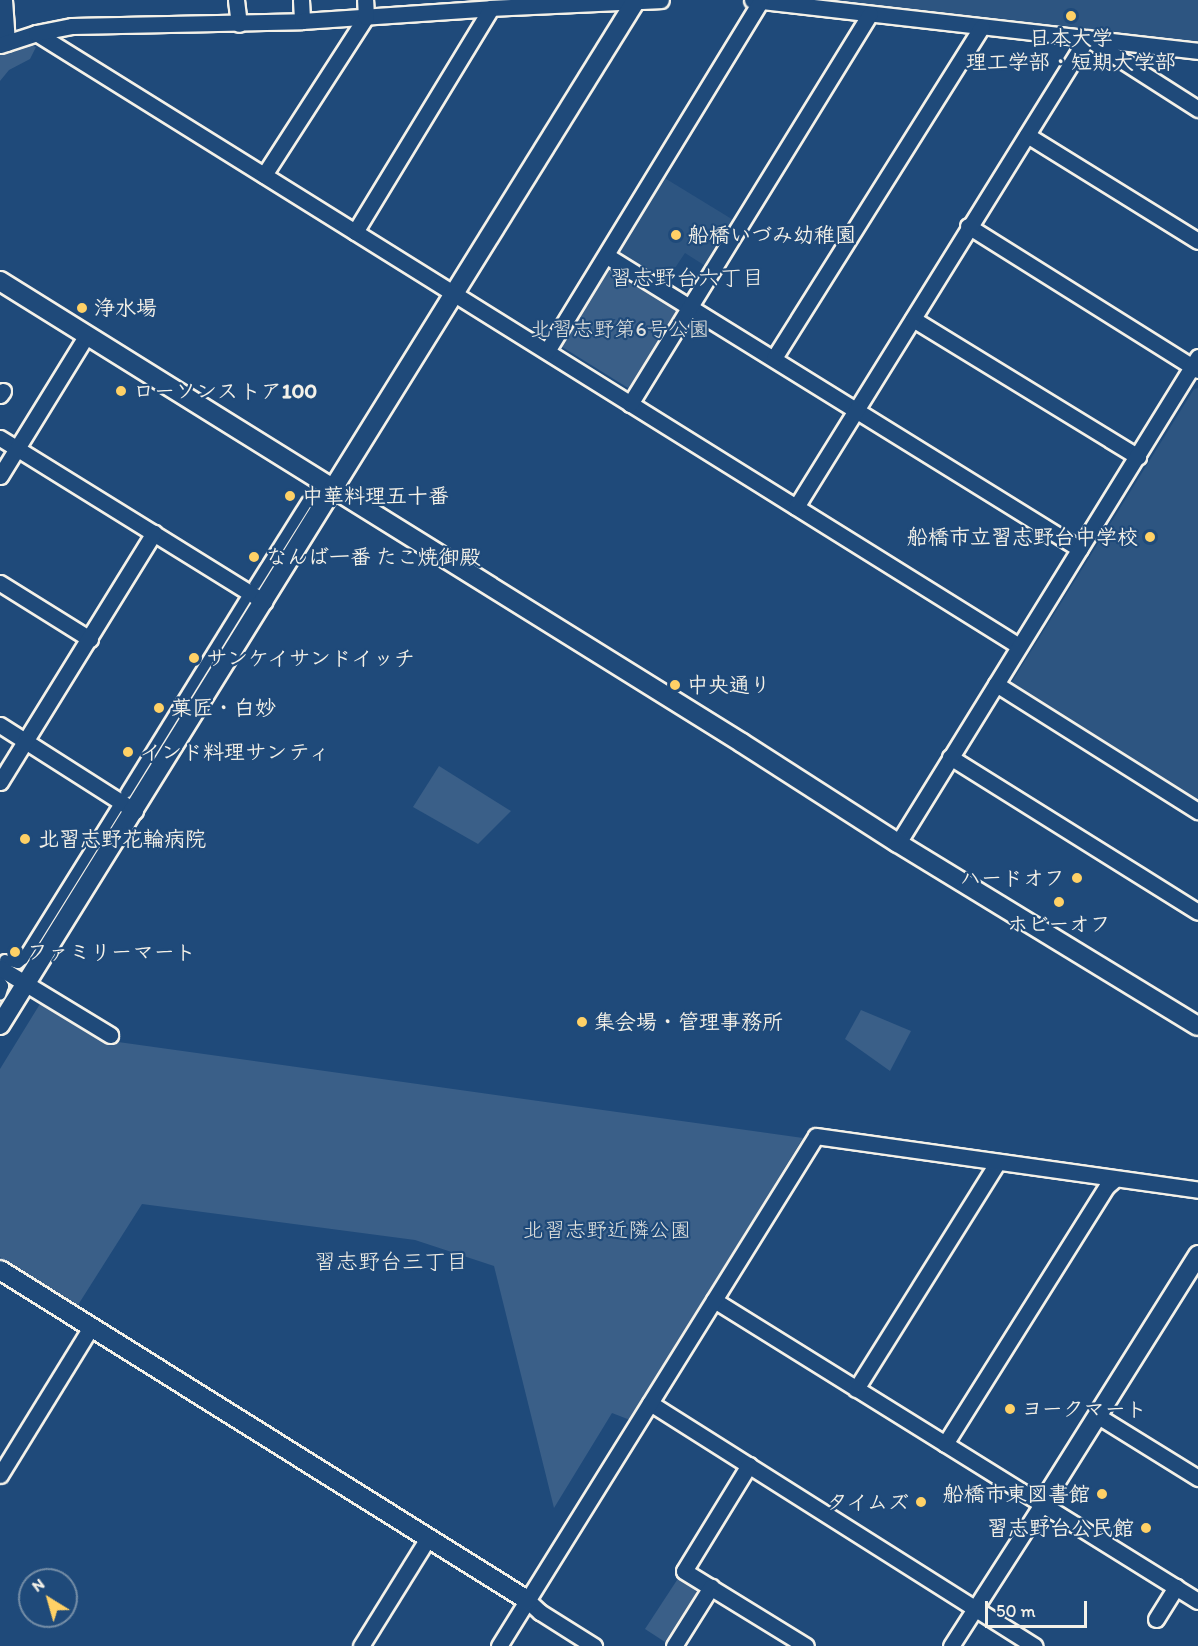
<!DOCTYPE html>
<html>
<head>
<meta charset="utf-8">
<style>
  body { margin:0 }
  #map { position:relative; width:1198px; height:1646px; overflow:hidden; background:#1f4a7a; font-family:Itim,"Klee One",sans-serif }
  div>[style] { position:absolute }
  .built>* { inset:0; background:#2d5581 }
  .green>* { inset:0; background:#3a5f88 }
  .roads { filter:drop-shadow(2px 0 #f4f1e8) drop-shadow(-2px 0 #f4f1e8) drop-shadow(0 2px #f4f1e8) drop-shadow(0 -2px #f4f1e8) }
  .pedestrian>* { height:10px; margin:-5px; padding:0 5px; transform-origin:5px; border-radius:5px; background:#1f4a7a }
  .minor>* { height:15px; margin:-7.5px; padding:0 7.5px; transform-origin:7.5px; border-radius:7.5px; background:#1f4a7a }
  .tertiary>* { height:18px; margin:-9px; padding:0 9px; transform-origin:9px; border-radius:9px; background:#1f4a7a }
  .dots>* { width:16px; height:16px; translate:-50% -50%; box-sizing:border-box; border:3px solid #1f4a7a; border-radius:50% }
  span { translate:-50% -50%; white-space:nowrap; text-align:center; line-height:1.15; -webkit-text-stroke:4.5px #1f4a7a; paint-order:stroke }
  .poi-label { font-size:21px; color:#f4f1e8; font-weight:700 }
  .left { translate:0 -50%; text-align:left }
  .right { translate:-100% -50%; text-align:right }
  .park-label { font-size:21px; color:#e1e2de }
  .neighbourhood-label { font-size:22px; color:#f4f1e8 }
  .north { position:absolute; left:18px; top:1568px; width:60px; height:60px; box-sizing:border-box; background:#1f4a7a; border:2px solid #748da6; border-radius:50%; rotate:323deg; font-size:16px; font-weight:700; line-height:24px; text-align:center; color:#f4f1e8 }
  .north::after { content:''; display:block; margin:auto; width:21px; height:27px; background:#ffd166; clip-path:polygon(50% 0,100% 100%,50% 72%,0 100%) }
  .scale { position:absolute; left:985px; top:1601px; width:102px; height:27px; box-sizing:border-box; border:3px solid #f4f1e8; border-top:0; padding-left:8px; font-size:18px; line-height:21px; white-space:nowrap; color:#f4f1e8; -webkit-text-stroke:4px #1f4a7a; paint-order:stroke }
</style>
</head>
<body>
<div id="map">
  <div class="built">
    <i style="clip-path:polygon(799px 0,1198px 0,1198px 46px)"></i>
    <i style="clip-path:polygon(663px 177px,735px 221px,707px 267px,685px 253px,665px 283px,618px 256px,617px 249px)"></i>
    <i style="clip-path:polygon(1198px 388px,1198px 803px,1010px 685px,1194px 389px)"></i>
  </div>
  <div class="green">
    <i style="clip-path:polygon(23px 42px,36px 47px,30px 59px,9px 70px,0 81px,0 51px)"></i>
    <i style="clip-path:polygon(613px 266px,680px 308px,681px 314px,633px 391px,559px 345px,607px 268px)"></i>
    <i style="clip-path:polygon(439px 766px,511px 811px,478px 844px,413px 807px)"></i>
    <i style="clip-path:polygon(43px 999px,111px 1041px,803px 1138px,630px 1420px,612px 1413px,554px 1508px,494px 1266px,415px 1240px,142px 1204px,78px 1305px,0 1257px,0 1069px)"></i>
    <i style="clip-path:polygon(861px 1010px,911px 1031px,890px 1071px,845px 1039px)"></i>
    <i style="clip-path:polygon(679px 1577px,695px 1587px,696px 1594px,665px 1642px,645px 1629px)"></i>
  </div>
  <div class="roads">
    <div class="pedestrian">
      <i style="left:255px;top:585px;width:98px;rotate:-57.9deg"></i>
      <i style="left:126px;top:793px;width:227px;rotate:-58.3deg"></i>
      <i style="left:5px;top:960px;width:13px;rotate:13deg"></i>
      <i style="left:18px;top:963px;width:6px;rotate:-39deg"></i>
      <i style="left:23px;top:959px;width:178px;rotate:-58.1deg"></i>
      <i style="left:0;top:981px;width:6px;rotate:59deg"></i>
      <i style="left:3px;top:986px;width:9px;rotate:108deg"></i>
    </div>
    <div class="minor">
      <i style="left:4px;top:0;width:43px;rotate:86deg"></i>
      <i style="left:236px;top:0;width:24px;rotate:83deg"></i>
      <i style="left:301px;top:0;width:21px;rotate:87deg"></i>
      <i style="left:752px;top:0;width:449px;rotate:6.5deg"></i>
      <i style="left:36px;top:33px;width:1158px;rotate:31.95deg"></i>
      <i style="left:0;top:45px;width:38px;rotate:-18deg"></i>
      <i style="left:36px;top:33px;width:37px;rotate:-11deg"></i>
      <i style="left:72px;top:26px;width:230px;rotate:-1.2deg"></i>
      <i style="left:302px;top:21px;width:189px;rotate:-3.9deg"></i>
      <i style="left:491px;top:8px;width:170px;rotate:-2.7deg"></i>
      <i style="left:1027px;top:135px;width:201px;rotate:31.8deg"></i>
      <i style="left:264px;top:175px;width:188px;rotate:-57.2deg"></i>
      <i style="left:366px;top:17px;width:17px;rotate:-93deg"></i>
      <i style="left:968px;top:226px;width:271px;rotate:32.1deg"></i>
      <i style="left:355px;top:232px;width:262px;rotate:-58.7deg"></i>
      <i style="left:607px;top:256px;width:556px;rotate:31.78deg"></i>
      <i style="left:913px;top:319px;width:264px;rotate:31.5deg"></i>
      <i style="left:547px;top:351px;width:410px;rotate:-58.6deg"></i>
      <i style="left:774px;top:358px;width:391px;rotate:-57.9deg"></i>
      <i style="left:0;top:395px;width:5px;rotate:-53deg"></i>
      <i style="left:630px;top:404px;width:458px;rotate:-58.4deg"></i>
      <i style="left:0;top:438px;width:311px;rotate:31.8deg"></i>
      <i style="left:0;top:476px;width:164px;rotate:-58.4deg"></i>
      <i style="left:796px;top:507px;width:552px;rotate:-58.18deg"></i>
      <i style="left:1087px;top:38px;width:132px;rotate:32.6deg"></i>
      <i style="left:0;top:583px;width:106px;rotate:31.9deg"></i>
      <i style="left:996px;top:684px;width:239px;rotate:32.2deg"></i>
      <i style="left:0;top:725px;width:160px;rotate:32.5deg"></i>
      <i style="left:950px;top:757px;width:292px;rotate:32deg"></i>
      <i style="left:0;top:782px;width:293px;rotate:-58.3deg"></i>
      <i style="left:898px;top:843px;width:571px;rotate:-58.31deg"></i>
      <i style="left:0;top:968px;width:129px;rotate:31.3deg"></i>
      <i style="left:714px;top:1300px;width:570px;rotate:31.88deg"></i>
      <i style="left:856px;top:1389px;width:266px;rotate:-58deg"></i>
      <i style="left:650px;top:1403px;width:455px;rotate:32.3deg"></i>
      <i style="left:1098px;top:1416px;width:118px;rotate:31.8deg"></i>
      <i style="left:945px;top:1444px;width:305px;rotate:-57.9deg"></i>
      <i style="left:1107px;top:1186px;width:11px;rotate:-41deg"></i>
      <i style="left:749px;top:1465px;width:124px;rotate:121.5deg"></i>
      <i style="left:684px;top:1571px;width:143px;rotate:31.6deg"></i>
      <i style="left:0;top:1475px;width:174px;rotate:-58.4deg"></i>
      <i style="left:527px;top:1600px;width:18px;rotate:43deg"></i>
      <i style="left:540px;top:1612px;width:64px;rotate:32.2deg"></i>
      <i style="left:1156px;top:1619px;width:38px;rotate:-58deg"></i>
      <i style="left:361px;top:1646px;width:127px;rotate:-58.2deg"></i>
      <i style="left:499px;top:1646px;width:600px;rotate:-58.14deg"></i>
      <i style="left:816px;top:1136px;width:386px;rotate:8deg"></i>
      <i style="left:674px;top:1646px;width:70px;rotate:-57.9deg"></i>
      <i style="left:951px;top:1646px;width:169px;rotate:-57.3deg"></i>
    </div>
    <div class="tertiary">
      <i style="left:0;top:281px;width:874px;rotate:31.91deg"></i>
      <i style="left:742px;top:743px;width:185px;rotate:32.7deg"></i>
      <i style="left:898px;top:843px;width:351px;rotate:31.4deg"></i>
      <i style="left:0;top:1025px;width:1204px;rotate:-58.17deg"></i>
      <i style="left:0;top:1270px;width:622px;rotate:32.05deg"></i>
      <i style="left:1042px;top:1504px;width:294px;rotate:-57.9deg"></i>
    </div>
  </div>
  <div class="dots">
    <i style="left:1071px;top:16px;background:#ffd166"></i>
    <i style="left:676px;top:235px;background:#ffd166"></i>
    <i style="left:82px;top:308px;background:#ffd166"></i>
    <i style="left:121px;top:391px;background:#ffd166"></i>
    <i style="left:290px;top:496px;background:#ffd166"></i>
    <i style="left:1150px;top:537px;background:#ffd166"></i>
    <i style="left:254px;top:557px;background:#ffd166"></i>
    <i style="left:194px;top:658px;background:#ffd166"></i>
    <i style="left:675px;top:685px;background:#ffd166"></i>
    <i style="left:159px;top:708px;background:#ffd166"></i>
    <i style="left:128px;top:752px;background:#ffd166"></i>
    <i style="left:25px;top:839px;background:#ffd166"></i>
    <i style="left:1077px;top:878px;background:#ffd166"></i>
    <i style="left:1059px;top:902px;background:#ffd166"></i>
    <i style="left:15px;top:952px;background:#ffd166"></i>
    <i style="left:582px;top:1022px;background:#ffd166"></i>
    <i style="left:1010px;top:1409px;background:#ffd166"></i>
    <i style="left:1102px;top:1494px;background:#ffd166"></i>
    <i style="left:921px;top:1502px;background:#ffd166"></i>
    <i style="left:1146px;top:1528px;background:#ffd166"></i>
  </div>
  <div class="poi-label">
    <span style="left:1071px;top:50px">日本大学<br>理工学部・短期大学部</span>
    <span class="left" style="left:688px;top:235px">船橋いづみ幼稚園</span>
    <span class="left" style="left:94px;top:308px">浄水場</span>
    <span class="left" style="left:133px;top:391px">ローソンストア100</span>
    <span class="left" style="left:302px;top:496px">中華料理五十番</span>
    <span class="right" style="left:1138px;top:537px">船橋市立習志野台中学校</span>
    <span class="left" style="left:266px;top:557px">なんば一番 たこ焼御殿</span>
    <span class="left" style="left:206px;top:658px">サンケイサンドイッチ</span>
    <span class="left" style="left:687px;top:685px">中央通り</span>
    <span class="left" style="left:171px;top:708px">菓匠・白妙</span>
    <span class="left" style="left:140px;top:752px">インド料理サンティ</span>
    <span class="left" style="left:38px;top:839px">北習志野花輪病院</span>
    <span class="right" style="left:1065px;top:878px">ハードオフ</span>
    <span style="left:1059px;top:924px">ホビーオフ</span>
    <span class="left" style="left:27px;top:952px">ファミリーマート</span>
    <span class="left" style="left:594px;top:1022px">集会場・管理事務所</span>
    <span class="left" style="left:1022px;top:1409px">ヨークマート</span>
    <span class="right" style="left:1090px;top:1494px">船橋市東図書館</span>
    <span class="right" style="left:909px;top:1502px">タイムズ</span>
    <span class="right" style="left:1134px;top:1528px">習志野台公民館</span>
  </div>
  <div class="park-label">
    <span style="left:620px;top:329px">北習志野第6号公園</span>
    <span style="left:607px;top:1230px">北習志野近隣公園</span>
  </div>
  <div class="neighbourhood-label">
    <span style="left:687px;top:278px">習志野台六丁目</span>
    <span style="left:391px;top:1262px">習志野台三丁目</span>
  </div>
  <div class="north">N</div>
  <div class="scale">50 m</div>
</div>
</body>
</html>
